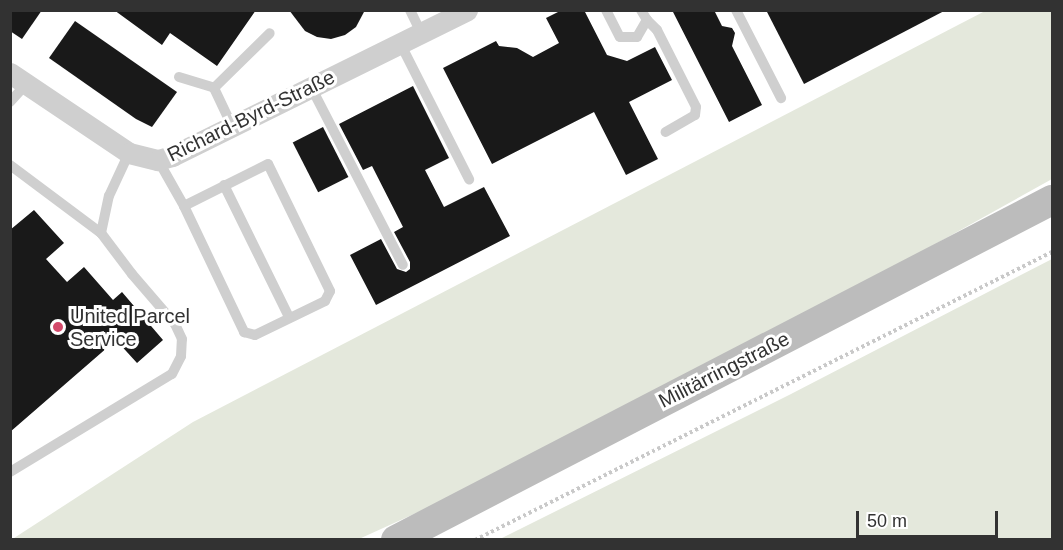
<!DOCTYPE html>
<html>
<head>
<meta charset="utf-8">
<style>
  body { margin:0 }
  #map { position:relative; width:1063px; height:550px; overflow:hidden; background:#fff; font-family:Arial,sans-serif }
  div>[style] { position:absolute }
  .green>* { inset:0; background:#e4e8dc }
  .building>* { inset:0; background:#191919; transform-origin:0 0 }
  .path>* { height:4px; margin-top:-2px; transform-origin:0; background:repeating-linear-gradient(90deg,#c9c9c9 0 3px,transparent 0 6px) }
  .service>* { height:10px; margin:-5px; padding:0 5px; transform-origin:5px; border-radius:5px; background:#cfcfcf }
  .minor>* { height:21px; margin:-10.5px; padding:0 10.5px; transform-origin:10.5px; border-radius:10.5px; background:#cfcfcf }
  .secondary>* { height:30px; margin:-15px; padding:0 15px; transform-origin:15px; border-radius:15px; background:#bcbcbc }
  .dots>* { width:16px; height:16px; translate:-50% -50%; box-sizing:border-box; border:3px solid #fff; border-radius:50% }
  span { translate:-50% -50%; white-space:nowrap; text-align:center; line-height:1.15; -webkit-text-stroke:6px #fff; paint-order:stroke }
  .street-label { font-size:20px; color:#323232 }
  .poi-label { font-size:20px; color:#323232 }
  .left { translate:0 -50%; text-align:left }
  .frame { position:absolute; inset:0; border:12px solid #323232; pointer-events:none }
  .scale { position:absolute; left:856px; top:511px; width:142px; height:27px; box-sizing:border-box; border:3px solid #323232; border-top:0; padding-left:8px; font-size:18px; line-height:21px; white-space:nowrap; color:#323232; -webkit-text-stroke:4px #fff; paint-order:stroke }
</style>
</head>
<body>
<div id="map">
  <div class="green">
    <i style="clip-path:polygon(985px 11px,1052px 11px,1052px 179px,869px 281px,436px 504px,359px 539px,11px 540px,193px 422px)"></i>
    <i style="clip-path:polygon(1052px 259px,1052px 539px,500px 539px,791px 394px)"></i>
  </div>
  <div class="building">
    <i style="clip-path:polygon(10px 10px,42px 10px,22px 39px,10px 31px)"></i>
    <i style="clip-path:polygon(114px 10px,256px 10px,217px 66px,170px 33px,162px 45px)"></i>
    <i style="clip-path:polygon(289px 10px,365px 10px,356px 27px,345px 35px,331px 39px,317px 37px,305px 31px)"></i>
    <i style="clip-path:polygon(562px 10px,584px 10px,607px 55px,627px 61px,655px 47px,672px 80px,629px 102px,658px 159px,626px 175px,594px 112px,492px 164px,443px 68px,496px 41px,499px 46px,517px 48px,533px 57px,559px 43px,546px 18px)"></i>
    <i style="clip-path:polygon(672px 10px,714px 10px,722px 26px,732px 28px,735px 33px,732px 46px,762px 105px,729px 122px)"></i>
    <i style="clip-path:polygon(766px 10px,946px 10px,804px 84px)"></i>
    <i style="clip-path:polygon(75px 21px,177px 92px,152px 127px,136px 119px,49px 58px)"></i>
    <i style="clip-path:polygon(413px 86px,449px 158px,425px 170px,444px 207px,484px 187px,510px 236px,376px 305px,350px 255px,381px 239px,397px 269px,406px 272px,410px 269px,410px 262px,394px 232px,403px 227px,372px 166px,363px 170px,339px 124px)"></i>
    <i style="left:323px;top:127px;width:56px;height:34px;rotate:63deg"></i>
    <i style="clip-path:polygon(34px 210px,64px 243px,46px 259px,67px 282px,84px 267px,113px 300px,122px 292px,163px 340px,137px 363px,116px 340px,10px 432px,10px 230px)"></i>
  </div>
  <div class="path">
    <i style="left:475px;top:540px;width:645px;rotate:-26.53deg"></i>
  </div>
  <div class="service">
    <i style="left:410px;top:10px;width:25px;rotate:64deg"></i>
    <i style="left:606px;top:10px;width:30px;rotate:63deg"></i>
    <i style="left:620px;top:37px;width:17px"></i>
    <i style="left:637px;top:37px;width:20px;rotate:-60deg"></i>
    <i style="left:647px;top:20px;width:12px;rotate:-121deg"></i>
    <i style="left:736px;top:10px;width:99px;rotate:62.9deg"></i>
    <i style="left:647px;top:20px;width:14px;rotate:45deg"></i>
    <i style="left:657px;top:30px;width:86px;rotate:63.1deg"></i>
    <i style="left:696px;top:107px;width:8px;rotate:97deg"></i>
    <i style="left:695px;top:115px;width:34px;rotate:150deg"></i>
    <i style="left:400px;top:43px;width:153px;rotate:63.1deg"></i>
    <i style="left:179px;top:77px;width:37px;rotate:17deg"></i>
    <i style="left:311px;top:87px;width:200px;rotate:62.7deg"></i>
    <i style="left:10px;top:102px;width:24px;rotate:-48deg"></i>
    <i style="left:232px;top:126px;width:42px;rotate:-115.3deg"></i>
    <i style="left:214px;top:88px;width:78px;rotate:-44.5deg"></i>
    <i style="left:158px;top:160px;width:53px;rotate:60.5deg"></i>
    <i style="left:184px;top:206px;width:140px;rotate:64.5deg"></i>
    <i style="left:244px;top:332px;width:11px;rotate:15deg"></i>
    <i style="left:255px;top:335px;width:78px;rotate:-25.9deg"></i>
    <i style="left:325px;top:301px;width:11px;rotate:-63deg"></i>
    <i style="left:330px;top:291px;width:141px;rotate:-116deg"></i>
    <i style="left:268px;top:164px;width:94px;rotate:153.4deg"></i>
    <i style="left:10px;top:165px;width:114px;rotate:36.8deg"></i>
    <i style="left:224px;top:185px;width:147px;rotate:63.8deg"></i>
    <i style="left:10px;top:472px;width:189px;rotate:-31.2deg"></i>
    <i style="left:172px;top:374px;width:20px;rotate:-63deg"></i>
    <i style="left:181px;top:356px;width:17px;rotate:-87deg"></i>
    <i style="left:182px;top:339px;width:17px;rotate:-115deg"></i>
    <i style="left:175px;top:324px;width:66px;rotate:-130.7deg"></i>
    <i style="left:132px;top:274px;width:51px;rotate:-127.1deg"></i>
    <i style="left:101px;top:233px;width:38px;rotate:-78deg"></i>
    <i style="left:109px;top:196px;width:47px;rotate:-65.1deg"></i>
  </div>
  <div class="minor">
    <i style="left:10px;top:73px;width:143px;rotate:33.9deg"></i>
    <i style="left:129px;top:153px;width:30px;rotate:14deg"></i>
    <i style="left:158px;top:160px;width:15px;rotate:-16deg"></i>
    <i style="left:172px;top:156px;width:329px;rotate:-26.3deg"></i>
  </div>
  <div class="secondary">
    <i style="left:396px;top:540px;width:739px;rotate:-27.4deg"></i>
  </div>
  <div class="dots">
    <i style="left:58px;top:327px;background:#d34a6b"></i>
  </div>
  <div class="street-label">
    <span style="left:251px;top:116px;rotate:-26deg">Richard-Byrd-Straße</span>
    <span style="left:724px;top:370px;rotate:-27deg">Militärringstraße</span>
  </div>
  <div class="poi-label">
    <span class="left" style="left:70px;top:328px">United Parcel<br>Service</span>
  </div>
  <div class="frame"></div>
  <div class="scale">50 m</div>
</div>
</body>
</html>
